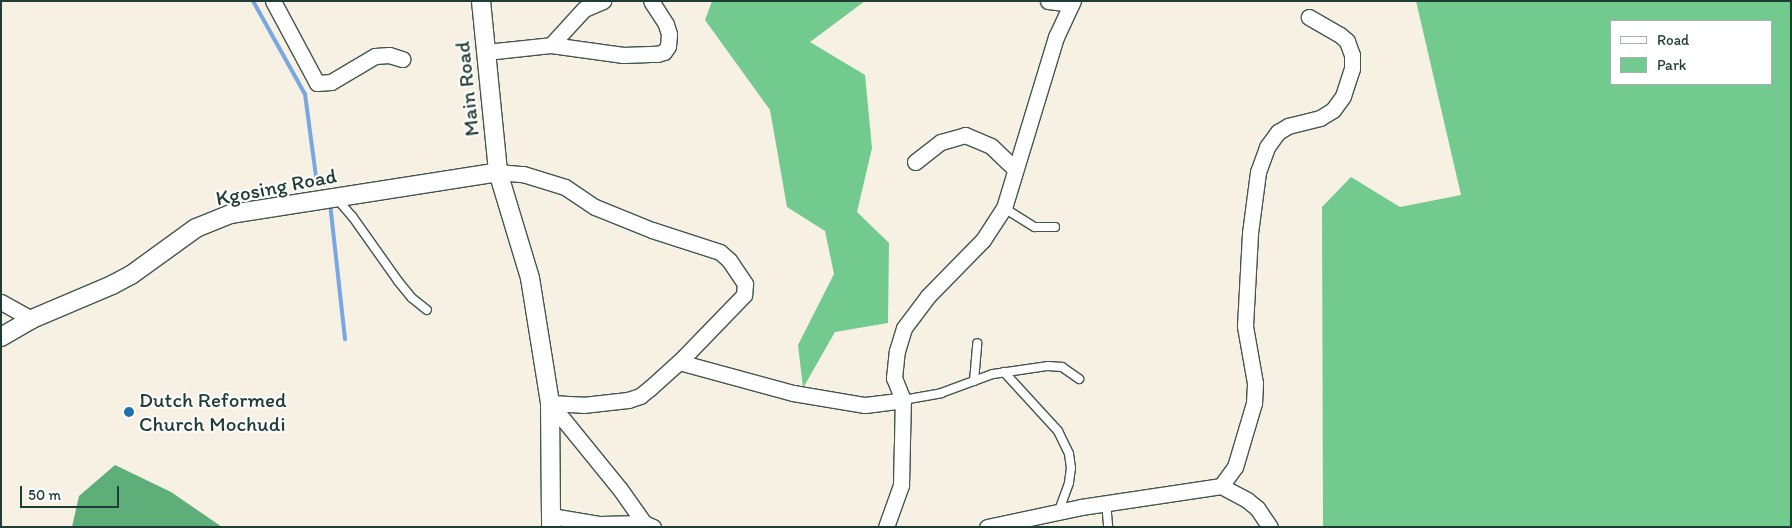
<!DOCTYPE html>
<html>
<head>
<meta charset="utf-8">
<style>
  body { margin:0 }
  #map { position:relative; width:1792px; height:528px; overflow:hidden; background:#f7f1e3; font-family:Itim,sans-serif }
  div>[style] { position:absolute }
  .green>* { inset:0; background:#73ca8f }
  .forest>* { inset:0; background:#5eae7a }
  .stream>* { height:4px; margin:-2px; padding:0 2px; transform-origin:2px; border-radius:2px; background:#79a7e2 }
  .roads { filter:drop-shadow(1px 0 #3f584e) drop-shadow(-1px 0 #3f584e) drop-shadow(0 1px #3f584e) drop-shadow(0 -1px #3f584e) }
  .service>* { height:8px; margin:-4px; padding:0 4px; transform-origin:4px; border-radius:4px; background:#fff }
  .minor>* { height:15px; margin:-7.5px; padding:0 7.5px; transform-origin:7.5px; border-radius:7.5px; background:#fff }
  .tertiary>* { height:18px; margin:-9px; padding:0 9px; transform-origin:9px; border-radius:9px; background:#fff }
  .dots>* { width:14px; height:14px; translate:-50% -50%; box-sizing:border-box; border:2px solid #fff; border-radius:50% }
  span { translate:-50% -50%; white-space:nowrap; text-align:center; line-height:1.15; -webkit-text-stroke:4px #fff; paint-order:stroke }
  .street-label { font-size:21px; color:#1f3d34 }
  .poi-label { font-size:21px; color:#1f3d34 }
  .left { translate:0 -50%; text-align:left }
  .frame { position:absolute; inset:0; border:2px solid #1f3d34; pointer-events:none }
  .legend { position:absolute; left:1610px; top:20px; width:162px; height:65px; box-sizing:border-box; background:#fff; border:1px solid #a5b1ae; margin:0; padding:6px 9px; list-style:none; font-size:15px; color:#1f3d34 }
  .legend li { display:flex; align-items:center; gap:10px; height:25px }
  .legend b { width:25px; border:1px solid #a5b1ae }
  .scale { position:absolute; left:20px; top:486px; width:99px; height:22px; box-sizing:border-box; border:2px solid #1f3d34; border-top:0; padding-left:6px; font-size:15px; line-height:18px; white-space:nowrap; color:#1f3d34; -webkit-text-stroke:4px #fff; paint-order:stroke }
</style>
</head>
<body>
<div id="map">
  <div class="green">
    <i style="clip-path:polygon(712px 1px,865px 1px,810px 42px,865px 75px,872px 148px,857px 212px,889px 243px,888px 323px,835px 332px,803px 388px,798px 345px,834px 274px,825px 231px,787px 207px,770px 110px,705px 20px)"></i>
    <i style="clip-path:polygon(evenodd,1416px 1px,1791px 1px,1791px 527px,1323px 527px,1322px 207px,1351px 177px,1400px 207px,1461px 195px,1416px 1px,1611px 21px,1771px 21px,1771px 84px,1611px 84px,1611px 21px)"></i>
  </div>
  <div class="forest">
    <i style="clip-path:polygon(115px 465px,171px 492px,222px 527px,72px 527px,79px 496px)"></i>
  </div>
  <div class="stream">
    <i style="left:253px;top:1px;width:107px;rotate:60.8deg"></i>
    <i style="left:305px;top:94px;width:83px;rotate:82.4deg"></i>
    <i style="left:330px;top:203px;width:137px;rotate:83.7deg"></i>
  </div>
  <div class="roads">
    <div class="service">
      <i style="left:337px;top:199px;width:23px;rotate:49deg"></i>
      <i style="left:352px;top:216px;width:80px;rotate:54.7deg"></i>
      <i style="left:398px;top:281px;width:22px;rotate:51deg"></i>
      <i style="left:412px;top:298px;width:19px;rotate:39deg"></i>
      <i style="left:1004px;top:208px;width:36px;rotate:32deg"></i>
      <i style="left:1035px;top:227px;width:20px"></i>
      <i style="left:1004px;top:372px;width:80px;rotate:47.5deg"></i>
      <i style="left:1058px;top:431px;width:25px;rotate:64deg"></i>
      <i style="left:1069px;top:454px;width:14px;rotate:82deg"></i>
      <i style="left:1071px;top:468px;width:15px;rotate:98deg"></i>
      <i style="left:1069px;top:483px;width:29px;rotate:110deg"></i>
      <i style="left:974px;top:381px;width:38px;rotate:-85deg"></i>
      <i style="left:903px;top:400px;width:39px;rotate:-10deg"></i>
      <i style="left:941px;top:393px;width:55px;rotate:-20.1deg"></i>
      <i style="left:993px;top:374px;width:56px;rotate:-8.3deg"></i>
      <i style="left:1048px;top:366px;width:14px;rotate:4deg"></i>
      <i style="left:1062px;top:367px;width:21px;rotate:35deg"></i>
      <i style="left:1106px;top:502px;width:25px;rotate:85deg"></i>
    </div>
    <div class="minor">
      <i style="left:273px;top:1px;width:93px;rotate:61.8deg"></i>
      <i style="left:317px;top:83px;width:14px;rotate:-4deg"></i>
      <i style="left:331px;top:82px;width:51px;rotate:-30.6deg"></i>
      <i style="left:375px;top:56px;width:14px;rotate:-4deg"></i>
      <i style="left:389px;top:55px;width:14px;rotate:17deg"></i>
      <i style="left:1048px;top:1px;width:23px;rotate:7deg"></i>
      <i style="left:551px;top:45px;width:49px;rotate:-47.5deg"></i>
      <i style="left:584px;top:9px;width:21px;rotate:-23deg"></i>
      <i style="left:486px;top:52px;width:65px;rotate:-6.1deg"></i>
      <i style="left:551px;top:45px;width:73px;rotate:7.9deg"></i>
      <i style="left:623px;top:55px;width:34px;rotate:-2deg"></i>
      <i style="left:657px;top:54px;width:7px;rotate:-16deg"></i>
      <i style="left:664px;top:52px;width:7px;rotate:-56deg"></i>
      <i style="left:668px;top:46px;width:12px;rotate:-85deg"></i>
      <i style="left:669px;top:34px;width:10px;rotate:-107deg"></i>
      <i style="left:666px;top:24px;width:27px;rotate:-123deg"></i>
      <i style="left:915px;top:162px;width:33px;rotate:-38deg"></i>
      <i style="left:941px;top:142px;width:25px;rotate:-16deg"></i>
      <i style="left:965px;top:135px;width:28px;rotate:23deg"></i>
      <i style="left:991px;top:146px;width:33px;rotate:44deg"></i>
      <i style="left:498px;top:172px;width:25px;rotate:5deg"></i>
      <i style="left:523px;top:174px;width:44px;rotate:17.2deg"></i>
      <i style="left:565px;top:187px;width:36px;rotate:34deg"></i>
      <i style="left:595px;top:207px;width:61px;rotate:22deg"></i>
      <i style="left:652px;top:230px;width:71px;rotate:17.9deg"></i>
      <i style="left:720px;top:252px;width:12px;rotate:42deg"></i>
      <i style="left:729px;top:260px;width:29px;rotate:56deg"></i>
      <i style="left:745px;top:284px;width:11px;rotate:95deg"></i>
      <i style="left:744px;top:295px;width:93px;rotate:134.1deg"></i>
      <i style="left:1px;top:302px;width:35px;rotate:29deg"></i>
      <i style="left:550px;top:403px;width:33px;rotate:3deg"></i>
      <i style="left:583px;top:405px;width:45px;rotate:-6.3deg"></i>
      <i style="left:628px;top:400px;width:13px;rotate:-18deg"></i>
      <i style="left:640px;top:396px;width:13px;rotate:-39deg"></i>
      <i style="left:650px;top:388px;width:39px;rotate:-42deg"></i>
      <i style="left:679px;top:362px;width:118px;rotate:15.2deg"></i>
      <i style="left:793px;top:393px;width:73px;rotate:9.5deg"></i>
      <i style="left:865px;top:405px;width:38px;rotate:-7deg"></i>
      <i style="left:550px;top:403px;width:111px;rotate:50.9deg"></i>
      <i style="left:620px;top:489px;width:42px;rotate:54.8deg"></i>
      <i style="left:644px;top:523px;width:10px;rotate:24deg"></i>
      <i style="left:1221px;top:486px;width:24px;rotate:-54deg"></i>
      <i style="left:1235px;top:467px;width:67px;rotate:-73.5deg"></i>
      <i style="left:1254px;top:403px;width:20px;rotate:-87deg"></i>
      <i style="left:1255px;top:383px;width:58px;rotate:-100deg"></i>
      <i style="left:1245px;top:326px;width:93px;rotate:-86.9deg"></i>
      <i style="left:1250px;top:233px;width:62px;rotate:-82.5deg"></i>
      <i style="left:1258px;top:172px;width:27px;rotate:-70deg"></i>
      <i style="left:1267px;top:147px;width:19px;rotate:-54deg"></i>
      <i style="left:1278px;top:132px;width:12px;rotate:-31deg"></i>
      <i style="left:1288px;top:126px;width:33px;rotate:-14deg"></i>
      <i style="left:1320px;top:118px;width:15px;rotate:-32deg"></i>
      <i style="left:1333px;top:110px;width:17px;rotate:-54deg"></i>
      <i style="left:1343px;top:96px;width:28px;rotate:-72deg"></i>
      <i style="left:1352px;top:69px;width:14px;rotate:-90deg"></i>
      <i style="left:1352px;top:55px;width:15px;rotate:-110deg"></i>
      <i style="left:1347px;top:41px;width:9px;rotate:-139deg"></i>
      <i style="left:1340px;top:35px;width:36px;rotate:-150deg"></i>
      <i style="left:551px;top:516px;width:50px;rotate:9.3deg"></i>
      <i style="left:600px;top:524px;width:44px;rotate:-1.3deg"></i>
      <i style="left:886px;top:527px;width:45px;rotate:-70.3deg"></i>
      <i style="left:901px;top:485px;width:85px;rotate:-88.7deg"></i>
      <i style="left:903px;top:400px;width:24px;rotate:-112deg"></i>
      <i style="left:894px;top:378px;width:27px;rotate:-84deg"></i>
      <i style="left:897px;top:351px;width:24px;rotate:-73deg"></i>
      <i style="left:904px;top:328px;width:40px;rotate:-53deg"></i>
      <i style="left:928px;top:296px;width:78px;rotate:-45.5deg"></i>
      <i style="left:983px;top:240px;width:38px;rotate:-57deg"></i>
      <i style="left:1004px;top:208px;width:179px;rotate:-73.1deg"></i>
      <i style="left:1056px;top:37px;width:40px;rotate:-65deg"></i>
      <i style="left:987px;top:527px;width:96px;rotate:-12deg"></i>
      <i style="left:1081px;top:507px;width:142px;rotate:-8.5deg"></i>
      <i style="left:1221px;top:486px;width:30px;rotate:28deg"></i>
      <i style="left:1247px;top:500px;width:13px;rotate:39deg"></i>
      <i style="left:1257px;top:508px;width:23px;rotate:56deg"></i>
    </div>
    <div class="tertiary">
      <i style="left:481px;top:1px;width:172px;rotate:84.3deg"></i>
      <i style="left:498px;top:172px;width:111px;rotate:73.2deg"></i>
      <i style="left:530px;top:278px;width:127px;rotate:80.9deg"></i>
      <i style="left:550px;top:403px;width:124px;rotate:89.5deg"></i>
      <i style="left:1px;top:337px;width:36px;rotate:-30deg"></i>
      <i style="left:32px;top:319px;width:87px;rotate:-23deg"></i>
      <i style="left:112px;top:285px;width:21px;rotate:-28deg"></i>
      <i style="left:131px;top:275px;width:80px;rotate:-35.9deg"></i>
      <i style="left:196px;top:228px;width:38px;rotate:-22deg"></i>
      <i style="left:231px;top:214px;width:270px;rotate:-8.9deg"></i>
    </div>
  </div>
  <div class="dots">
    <i style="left:129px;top:412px;background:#1f6fb2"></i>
  </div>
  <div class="street-label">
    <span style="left:467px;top:89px;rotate:-96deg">Main Road</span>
    <span style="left:276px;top:187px;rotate:-11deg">Kgosing Road</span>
  </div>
  <div class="poi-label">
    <span class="left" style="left:139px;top:412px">Dutch Reformed<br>Church Mochudi</span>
  </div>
  <div class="frame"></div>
  <ul class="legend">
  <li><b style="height:6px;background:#fff"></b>Road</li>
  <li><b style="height:14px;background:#73ca8f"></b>Park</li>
  </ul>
  <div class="scale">50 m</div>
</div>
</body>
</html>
